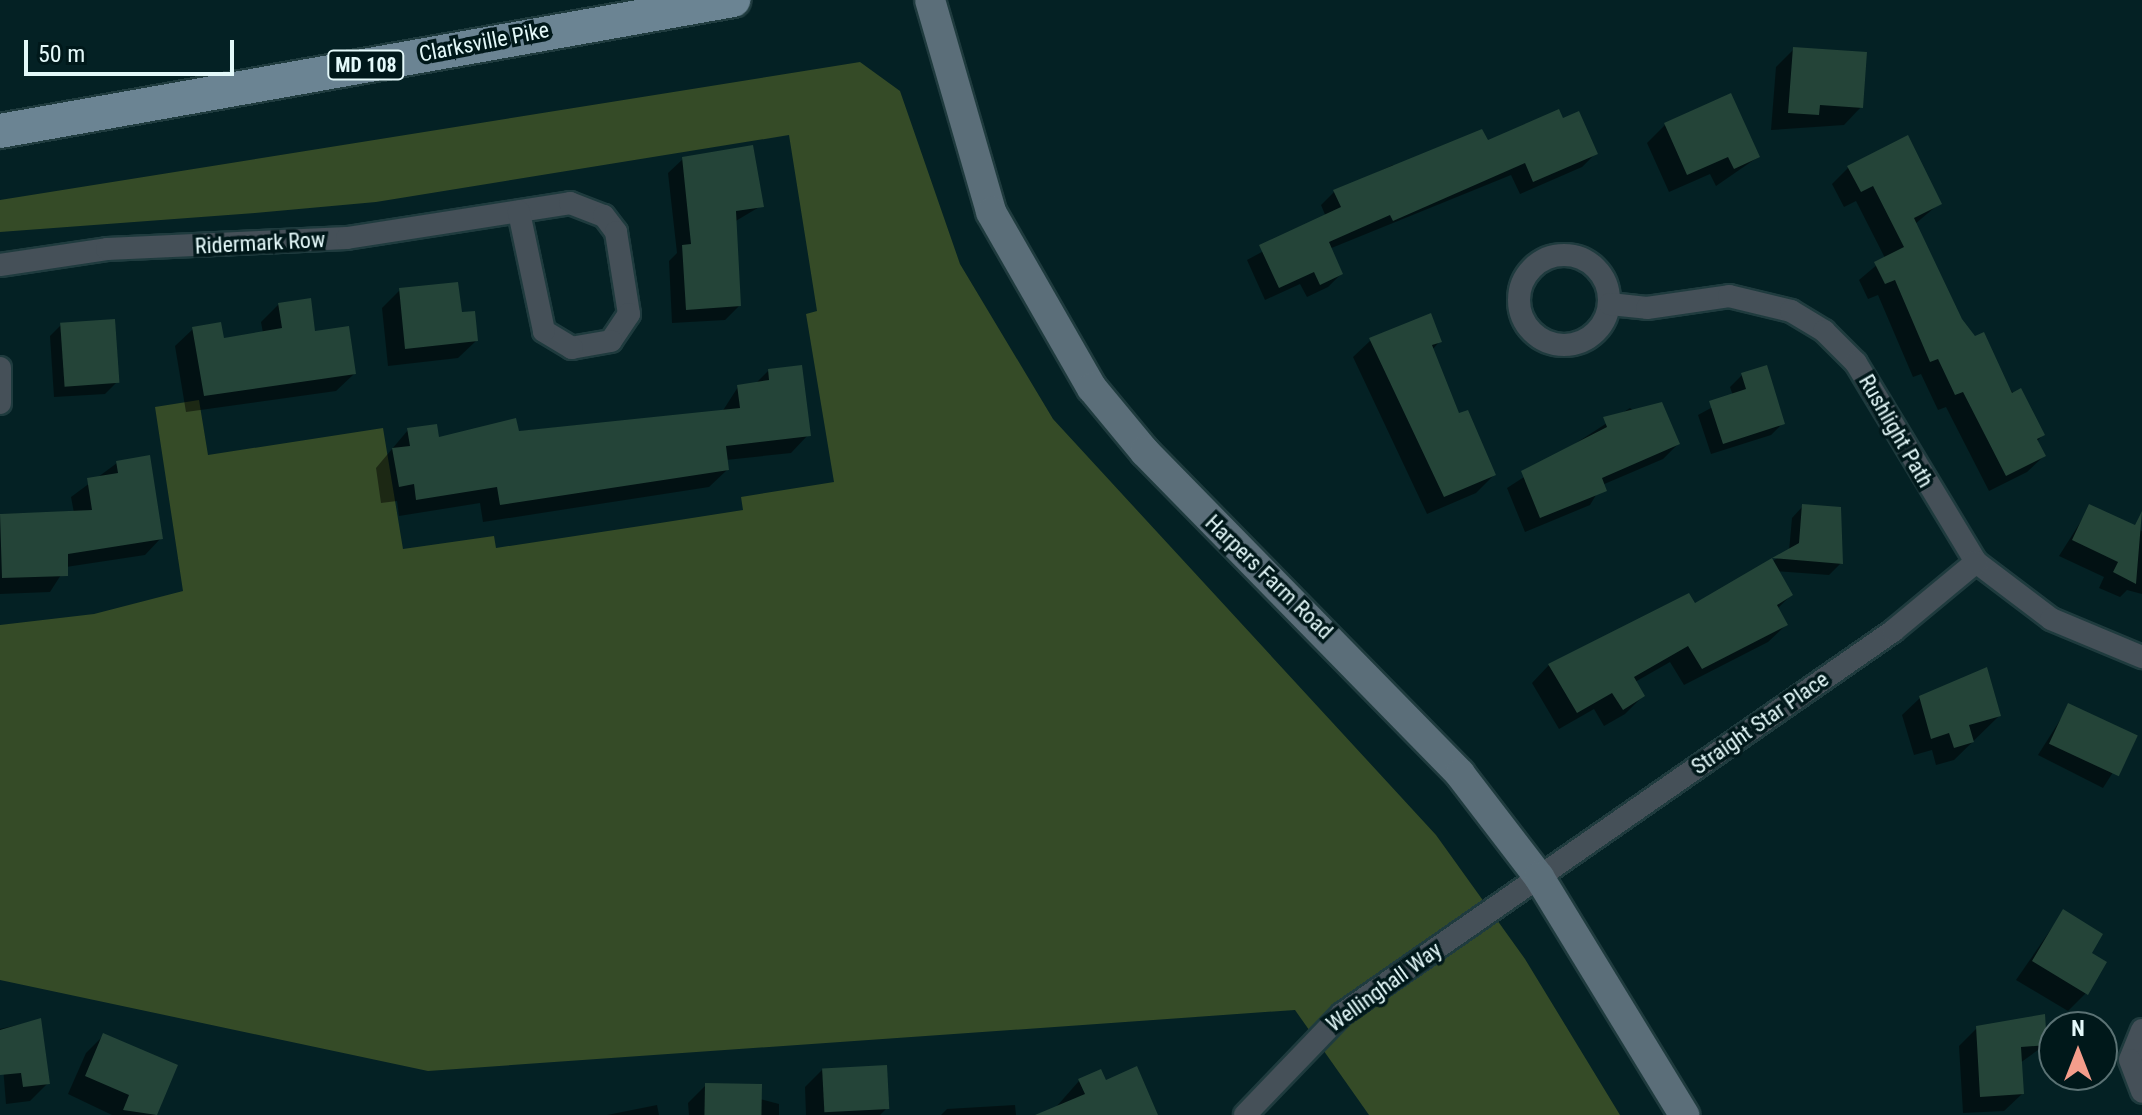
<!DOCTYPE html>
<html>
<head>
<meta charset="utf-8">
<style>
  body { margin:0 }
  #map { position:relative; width:2142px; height:1115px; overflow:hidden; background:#042124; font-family:"Roboto Condensed",sans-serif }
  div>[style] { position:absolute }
  .green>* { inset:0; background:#354b27 }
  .shadow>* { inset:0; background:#0007 }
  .building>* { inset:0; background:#244438; transform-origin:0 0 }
  .roads { filter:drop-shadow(2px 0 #1f3b3e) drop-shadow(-2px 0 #1f3b3e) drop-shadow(0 2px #1f3b3e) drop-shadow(0 -2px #1f3b3e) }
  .street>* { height:22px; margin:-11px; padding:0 11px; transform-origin:11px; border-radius:11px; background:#455058 }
  .street>.ring { margin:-11px; padding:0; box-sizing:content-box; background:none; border:22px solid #455058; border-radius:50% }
  .secondary>* { height:30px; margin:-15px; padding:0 15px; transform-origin:15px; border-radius:15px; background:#5b6e79 }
  .primary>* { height:34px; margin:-17px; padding:0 17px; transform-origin:17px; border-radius:17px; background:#6b8493 }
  span { translate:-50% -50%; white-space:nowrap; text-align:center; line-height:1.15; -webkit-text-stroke:7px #00181a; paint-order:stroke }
  .shield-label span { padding:2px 6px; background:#00181a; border:2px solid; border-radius:6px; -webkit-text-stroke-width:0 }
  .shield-label { font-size:20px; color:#e4f9fa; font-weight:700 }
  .street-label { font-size:22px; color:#e4f9fa }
  .north { position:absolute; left:2038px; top:1011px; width:80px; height:80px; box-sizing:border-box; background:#00181a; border:2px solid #5b7274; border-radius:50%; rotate:0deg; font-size:22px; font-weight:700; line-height:32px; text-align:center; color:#e4f9fa }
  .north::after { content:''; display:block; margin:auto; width:28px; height:36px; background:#f49d8b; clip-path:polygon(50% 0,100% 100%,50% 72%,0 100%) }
  .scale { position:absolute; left:24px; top:40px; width:210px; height:36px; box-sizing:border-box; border:4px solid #e4f9fa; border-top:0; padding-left:10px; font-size:24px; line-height:28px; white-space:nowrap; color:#e4f9fa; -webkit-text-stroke:6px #00181a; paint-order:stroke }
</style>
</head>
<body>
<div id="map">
  <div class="green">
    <i style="clip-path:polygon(860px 62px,900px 91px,960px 264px,1053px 419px,1436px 835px,1525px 959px,1620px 1115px,1369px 1115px,1295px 1010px,428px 1071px,0 980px,0 625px,94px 614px,183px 591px,155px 407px,199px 400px,208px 455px,383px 428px,403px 549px,494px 536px,496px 548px,660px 523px,743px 510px,741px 497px,834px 482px,806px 314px,817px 311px,789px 135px,376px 202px,255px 213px,0 232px,0 200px)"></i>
  </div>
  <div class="shadow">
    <i style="clip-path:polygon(1794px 49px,1861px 107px,1844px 125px,1771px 130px,1776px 67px)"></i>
    <i style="clip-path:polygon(1562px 121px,1595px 154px,1582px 167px,1520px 194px,1511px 175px,1329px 249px,1341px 274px,1328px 287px,1307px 297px,1300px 284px,1265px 300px,1247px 260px,1326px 217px,1321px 205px,1334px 192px,1393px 165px,1396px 172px)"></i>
    <i style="clip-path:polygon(1665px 125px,1758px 157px,1716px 186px,1710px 174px,1669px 192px,1647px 143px)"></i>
    <i style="clip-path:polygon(683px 159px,761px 206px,734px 222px,739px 306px,725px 320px,672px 323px,669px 261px,677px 253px,668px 173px)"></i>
    <i style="clip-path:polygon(1849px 167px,1940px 203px,1915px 224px,1961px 320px,2043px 435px,2036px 442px,2044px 456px,2027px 472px,1989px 491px,1946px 407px,1938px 410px,1921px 374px,1913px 377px,1878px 295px,1868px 299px,1859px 280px,1885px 258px,1856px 201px,1844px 207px,1832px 184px)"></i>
    <i style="clip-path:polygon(400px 290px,460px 315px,476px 341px,458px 358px,388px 366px,382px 308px)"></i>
    <i style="clip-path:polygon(279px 304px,354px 374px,336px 391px,186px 412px,175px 346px,193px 329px,222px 340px,263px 333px,261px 322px)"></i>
    <i style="clip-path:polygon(61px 325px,117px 382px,105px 394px,54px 397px,50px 336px)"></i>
    <i style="clip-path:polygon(1371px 340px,1440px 341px,1432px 350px,1458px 416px,1494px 475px,1476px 493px,1427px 514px,1353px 357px)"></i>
    <i style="clip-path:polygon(1765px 368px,1783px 423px,1771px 435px,1711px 454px,1698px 415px,1733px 396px,1730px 387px,1742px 375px)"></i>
    <i style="clip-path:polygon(768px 371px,808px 435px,791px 453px,726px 460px,727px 470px,709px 487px,483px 522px,480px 503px,399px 516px,397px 501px,381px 503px,376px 468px,408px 430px,437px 439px,722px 412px,738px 387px,755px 384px)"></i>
    <i style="clip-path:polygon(1630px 408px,1678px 444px,1663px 459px,1602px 485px,1590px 505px,1525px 532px,1507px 488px)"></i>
    <i style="clip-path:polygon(117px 463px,161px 538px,145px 555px,66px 567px,50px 592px,0 594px,0 514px,74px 513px,71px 497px)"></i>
    <i style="clip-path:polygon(1803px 506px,1841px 563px,1829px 575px,1776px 571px,1791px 595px,1777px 609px,1786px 625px,1768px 642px,1684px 685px,1670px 662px,1635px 682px,1643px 696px,1625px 714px,1604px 726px,1594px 709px,1559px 729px,1532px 683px,1549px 665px,1694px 606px,1771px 562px,1789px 551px,1792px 518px)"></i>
    <i style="clip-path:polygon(2090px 507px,2142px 531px,2142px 594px,2127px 590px,2120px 597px,2099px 588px,2104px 577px,2059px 556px)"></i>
    <i style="clip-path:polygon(1920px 698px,1999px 716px,1954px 760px,1936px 765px,1932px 750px,1914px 755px,1902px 715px)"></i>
    <i style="clip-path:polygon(2069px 706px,2136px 736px,2103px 788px,2038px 755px)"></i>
    <i style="clip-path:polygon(2063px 912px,2089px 953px,2086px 993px,2068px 1011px,2016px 980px)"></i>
    <i style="clip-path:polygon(40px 1020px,48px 1083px,30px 1101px,6px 1104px,0 1029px)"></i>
    <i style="clip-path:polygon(1977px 1028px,2045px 1045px,2020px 1063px,2022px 1094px,2004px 1111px,1963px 1113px,1959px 1046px)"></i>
    <i style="clip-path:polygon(103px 1036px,175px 1066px,155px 1115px,112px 1115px,68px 1094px,86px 1053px)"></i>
    <i style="clip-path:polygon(823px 1069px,887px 1108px,880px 1115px,806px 1115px,805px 1087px)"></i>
    <i style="clip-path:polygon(1079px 1081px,1105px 1082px,1156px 1115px,1049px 1115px)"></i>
    <i style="clip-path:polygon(706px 1085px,779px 1104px,779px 1115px,689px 1115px,688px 1103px)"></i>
    <i style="clip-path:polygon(657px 1105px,659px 1115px,607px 1115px)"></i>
    <i style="clip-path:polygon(1015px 1105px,1016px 1115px,941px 1115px,947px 1109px)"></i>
  </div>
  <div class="building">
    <i style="clip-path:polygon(1793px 47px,1867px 52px,1863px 108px,1820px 105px,1819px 115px,1788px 113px)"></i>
    <i style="clip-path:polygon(1731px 93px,1760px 157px,1734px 169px,1728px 157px,1687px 175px,1664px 123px)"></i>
    <i style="clip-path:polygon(1559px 109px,1563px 118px,1579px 111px,1598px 154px,1533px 182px,1525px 163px,1393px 221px,1390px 215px,1329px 242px,1343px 274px,1320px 285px,1314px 272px,1279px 288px,1259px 245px,1341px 207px,1333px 190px,1482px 129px,1488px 140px)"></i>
    <i style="clip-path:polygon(1908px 135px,1942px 204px,1914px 218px,1962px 319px,1975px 336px,1984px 332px,2012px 393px,2021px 388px,2045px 435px,2037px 439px,2046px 456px,2006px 476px,1963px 392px,1955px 395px,1938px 359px,1930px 362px,1895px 280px,1885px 284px,1874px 262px,1904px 247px,1873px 186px,1861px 192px,1847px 166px)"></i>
    <i style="clip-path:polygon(753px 145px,764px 207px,736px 211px,741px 306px,686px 310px,682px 245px,691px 244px,682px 157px)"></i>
    <i style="clip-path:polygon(458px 282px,462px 312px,475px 311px,478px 341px,405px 349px,399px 288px)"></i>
    <i style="clip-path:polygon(311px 298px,315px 331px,349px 326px,356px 374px,204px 396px,192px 327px,221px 322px,224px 338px,282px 328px,278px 303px)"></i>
    <i style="clip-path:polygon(1431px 313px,1442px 342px,1432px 345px,1459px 413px,1468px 410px,1496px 475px,1444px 497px,1369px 338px)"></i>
    <i style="left:115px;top:319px;width:64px;height:55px;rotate:86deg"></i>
    <i style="clip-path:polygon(802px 365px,811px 436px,726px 446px,729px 470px,500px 505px,497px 487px,416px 500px,414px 484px,399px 487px,392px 448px,410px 446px,407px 428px,437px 424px,439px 437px,516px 418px,519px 431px,740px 408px,737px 385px,769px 380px,768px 369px)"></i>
    <i style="clip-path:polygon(1767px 365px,1785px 424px,1723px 444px,1709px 401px,1746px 389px,1741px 373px)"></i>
    <i style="clip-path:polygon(1662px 402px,1680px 444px,1602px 478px,1607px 491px,1540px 518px,1521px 471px,1607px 427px,1603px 417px)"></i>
    <i style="clip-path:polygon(150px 455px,163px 539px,68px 554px,68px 576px,2px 578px,0 514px,92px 510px,87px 478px,118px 473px,116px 461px)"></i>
    <i style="clip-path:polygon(1802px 504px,1841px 507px,1843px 564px,1772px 558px,1799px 543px)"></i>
    <i style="clip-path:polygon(2089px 504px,2135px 525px,2142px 511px,2136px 584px,2113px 572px,2118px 562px,2072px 540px)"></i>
    <i style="clip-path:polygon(1772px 558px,1793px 595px,1777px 605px,1788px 625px,1702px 669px,1688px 646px,1634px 677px,1645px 696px,1623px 710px,1612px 693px,1577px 713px,1548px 664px,1689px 593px,1695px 603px)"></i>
    <i style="clip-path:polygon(1987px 667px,2001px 716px,1969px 725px,1974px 742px,1954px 748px,1949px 733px,1931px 739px,1919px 696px)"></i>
    <i style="left:2068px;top:703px;width:77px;height:45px;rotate:25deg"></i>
    <i style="clip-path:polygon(2063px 909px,2103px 934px,2092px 953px,2107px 962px,2088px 995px,2032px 961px)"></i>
    <i style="clip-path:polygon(2045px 1014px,2047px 1045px,2021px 1047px,2024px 1094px,1980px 1097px,1976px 1026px)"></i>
    <i style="clip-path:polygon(41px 1018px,50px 1084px,23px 1087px,21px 1073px,0 1075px,0 1030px)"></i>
    <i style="clip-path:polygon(103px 1033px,178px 1065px,157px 1115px,123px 1110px,129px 1095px,85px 1076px)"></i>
    <i style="left:887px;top:1065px;width:44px;height:65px;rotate:87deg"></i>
    <i style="clip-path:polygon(1137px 1066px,1158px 1115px,1035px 1115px,1085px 1094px,1078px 1079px,1101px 1069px,1106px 1080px)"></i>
    <i style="left:705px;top:1083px;width:57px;height:32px;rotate:1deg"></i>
  </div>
  <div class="roads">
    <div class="street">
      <i class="ring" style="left:1519px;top:255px;width:68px;height:68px"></i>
      <i style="left:0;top:265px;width:108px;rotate:-8.5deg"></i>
      <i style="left:107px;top:249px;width:240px;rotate:-2.6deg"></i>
      <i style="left:347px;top:238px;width:226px;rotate:-8.9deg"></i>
      <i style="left:570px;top:203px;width:36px;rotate:21deg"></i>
      <i style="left:604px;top:216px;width:20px;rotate:53deg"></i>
      <i style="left:616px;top:232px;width:83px;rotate:81deg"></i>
      <i style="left:629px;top:314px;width:32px;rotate:124deg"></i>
      <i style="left:611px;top:341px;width:40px;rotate:170deg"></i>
      <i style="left:572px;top:348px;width:33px;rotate:-149deg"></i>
      <i style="left:544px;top:331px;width:122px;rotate:-101.9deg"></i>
      <i style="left:1610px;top:304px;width:37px;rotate:6deg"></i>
      <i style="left:1647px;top:308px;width:83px;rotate:-8.3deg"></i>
      <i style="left:1729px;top:296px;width:64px;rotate:13.6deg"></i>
      <i style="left:1791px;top:311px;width:39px;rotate:31deg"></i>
      <i style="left:1824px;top:331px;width:45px;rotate:45deg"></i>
      <i style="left:1856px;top:363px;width:232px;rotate:58.9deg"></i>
      <i style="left:1976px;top:562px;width:94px;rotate:37.2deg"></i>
      <i style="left:2051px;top:619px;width:99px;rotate:22.7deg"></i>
      <i style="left:0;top:368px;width:35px;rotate:90deg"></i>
      <i style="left:2142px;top:1030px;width:32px;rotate:112deg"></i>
      <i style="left:2130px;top:1060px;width:34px;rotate:69deg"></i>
      <i style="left:1245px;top:1115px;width:140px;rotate:-46.2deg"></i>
      <i style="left:1342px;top:1014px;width:671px;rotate:-34.8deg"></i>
      <i style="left:1893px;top:631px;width:108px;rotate:-39.7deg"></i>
    </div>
    <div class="secondary">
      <i style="left:930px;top:0;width:221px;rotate:73.9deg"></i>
      <i style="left:991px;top:212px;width:203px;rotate:60.2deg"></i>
      <i style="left:1092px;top:388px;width:83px;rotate:50.4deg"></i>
      <i style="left:1145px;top:452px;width:450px;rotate:45.6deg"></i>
      <i style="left:1460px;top:774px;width:130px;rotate:52.5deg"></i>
      <i style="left:1539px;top:877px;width:279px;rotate:58.6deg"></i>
    </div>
    <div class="primary">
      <i style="left:0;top:131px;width:745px;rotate:-10.13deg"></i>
    </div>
  </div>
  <div class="shield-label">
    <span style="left:366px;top:65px">MD 108</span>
  </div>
  <div class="street-label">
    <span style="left:484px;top:42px;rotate:-11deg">Clarksville Pike</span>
    <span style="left:260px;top:243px;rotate:-3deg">Ridermark Row</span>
    <span style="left:1896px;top:431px;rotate:60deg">Rushlight Path</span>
    <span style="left:1269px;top:577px;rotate:44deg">Harpers Farm Road</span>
    <span style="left:1760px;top:723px;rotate:-35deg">Straight Star Place</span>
    <span style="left:1384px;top:987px;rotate:-36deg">Wellinghall Way</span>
  </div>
  <div class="north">N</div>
  <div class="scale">50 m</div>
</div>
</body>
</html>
